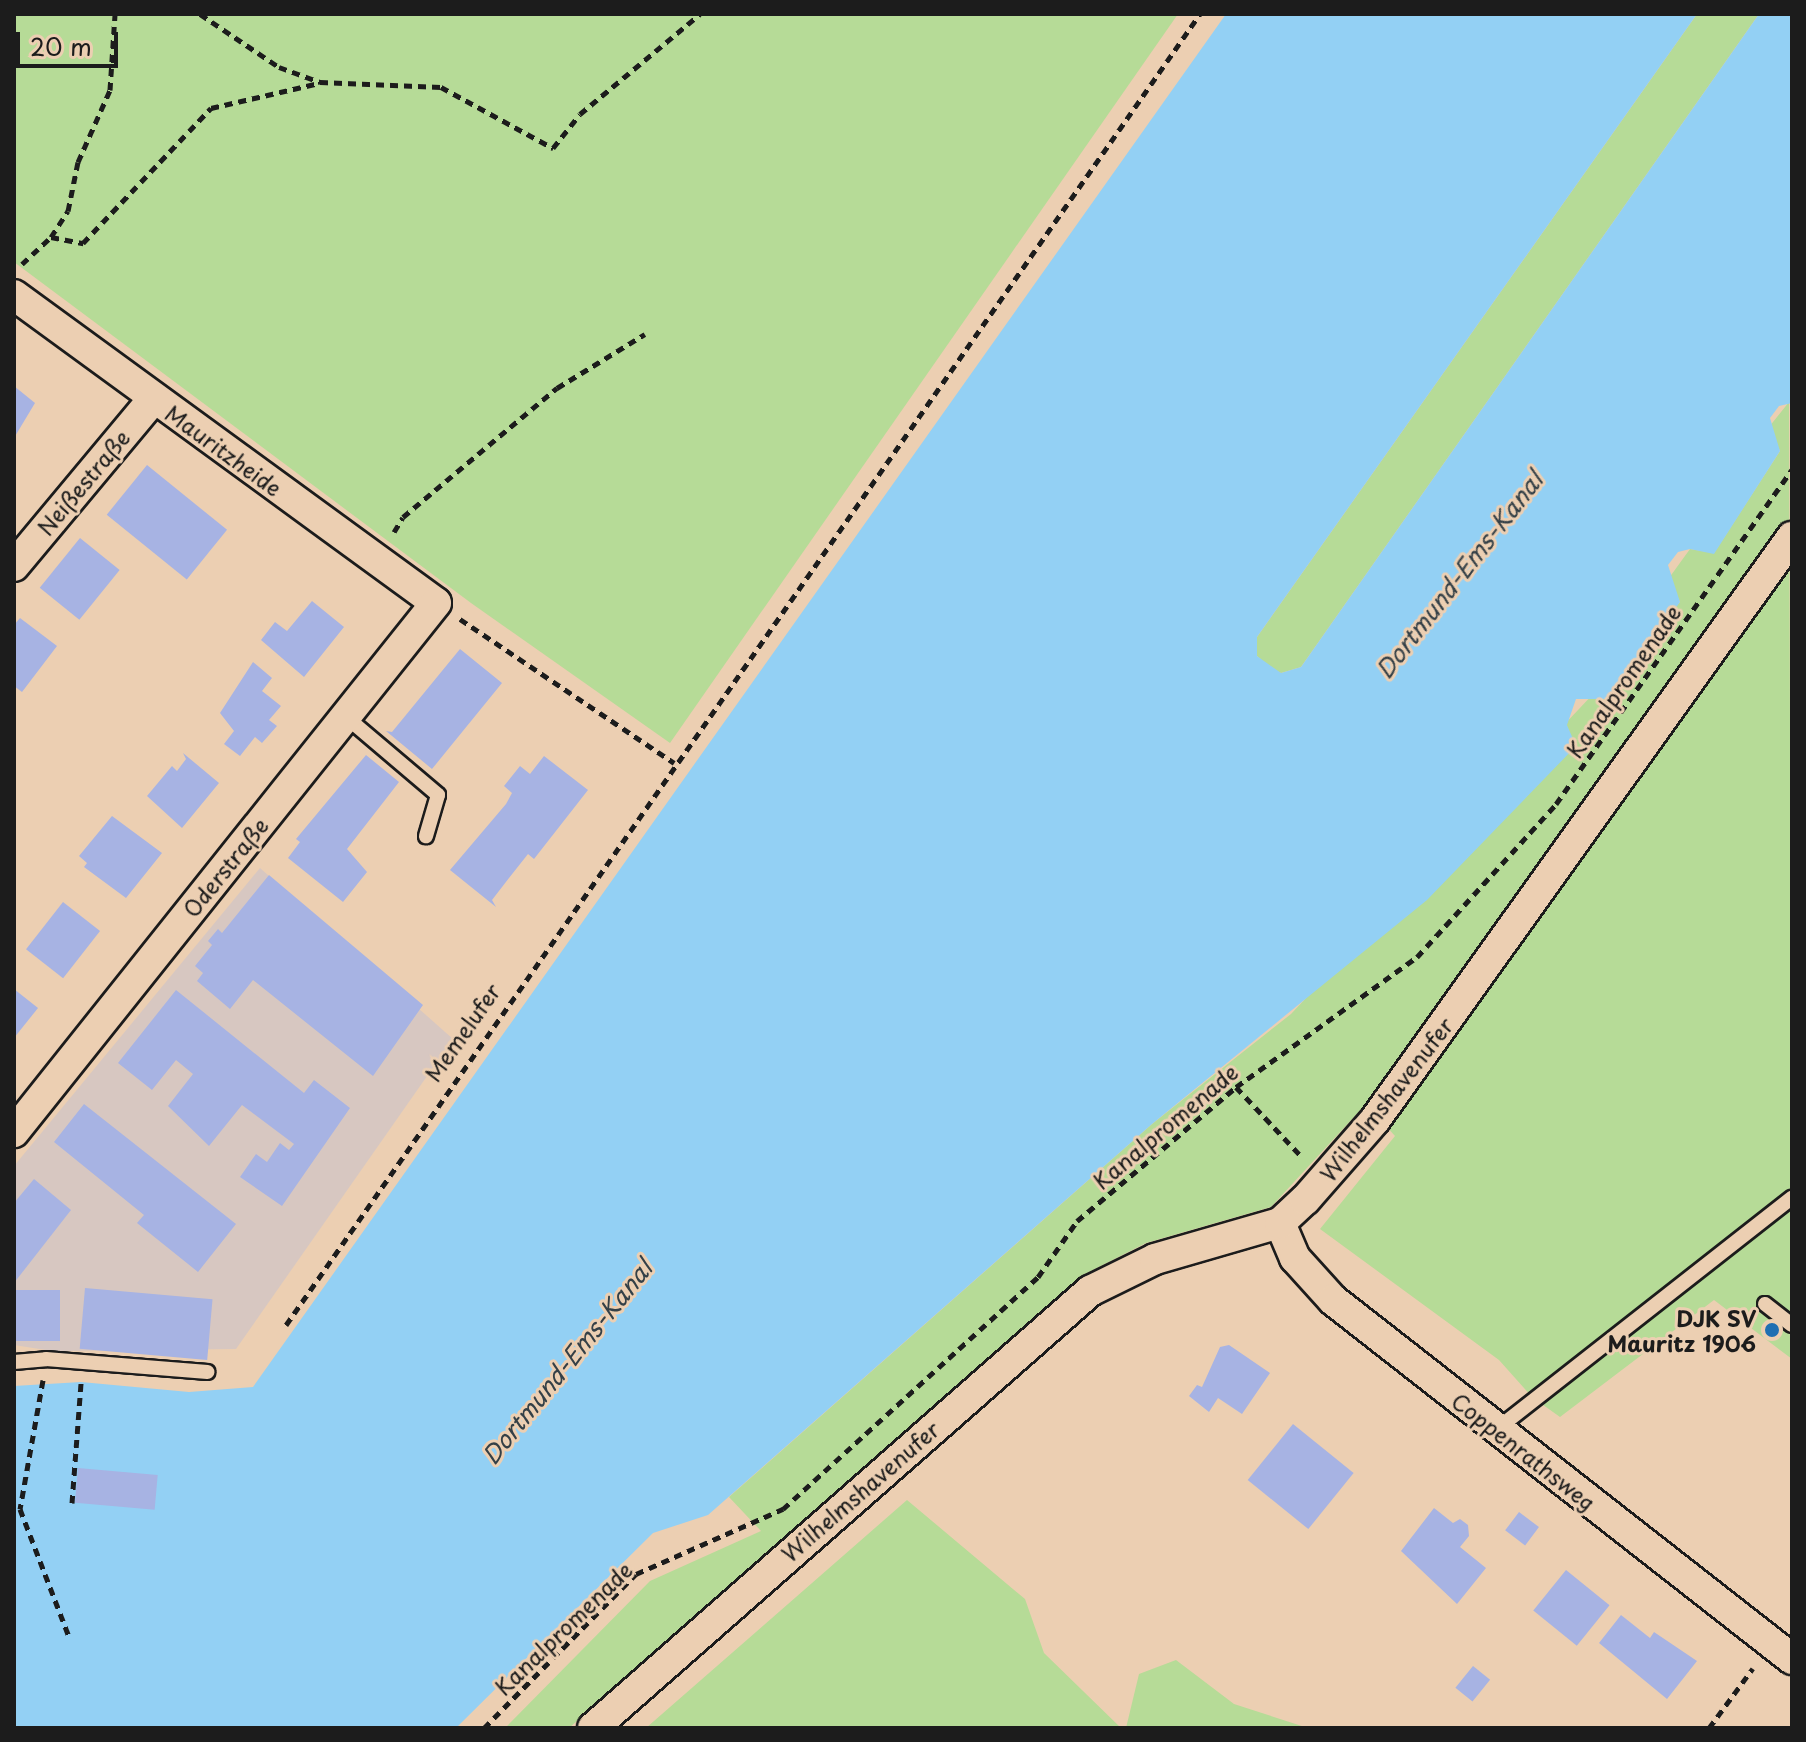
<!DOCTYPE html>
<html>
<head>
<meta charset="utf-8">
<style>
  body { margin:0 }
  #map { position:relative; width:1806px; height:1742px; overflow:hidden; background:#eccfb2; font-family:"Playpen Sans",sans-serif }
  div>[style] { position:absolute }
  .built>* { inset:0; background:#d7c7c1 }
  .green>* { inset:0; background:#b6db97 }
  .water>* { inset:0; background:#93d0f4 }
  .building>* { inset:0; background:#a7b3e3; transform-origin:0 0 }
  .path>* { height:5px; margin-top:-2.5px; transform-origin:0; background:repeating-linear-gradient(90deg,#1c1c1c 0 8px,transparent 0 14px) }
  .roads { filter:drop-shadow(2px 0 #1c1c1c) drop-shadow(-2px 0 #1c1c1c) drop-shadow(0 2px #1c1c1c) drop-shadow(0 -2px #1c1c1c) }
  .service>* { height:14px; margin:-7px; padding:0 7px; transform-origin:7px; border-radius:7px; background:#eccfb2 }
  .minor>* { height:30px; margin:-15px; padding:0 15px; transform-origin:15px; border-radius:15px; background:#eccfb2 }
  .dots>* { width:22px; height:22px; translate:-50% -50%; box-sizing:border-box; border:4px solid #eccfb2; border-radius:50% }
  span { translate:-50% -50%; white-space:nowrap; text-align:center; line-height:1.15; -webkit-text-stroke:6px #eccfb2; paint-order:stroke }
  .street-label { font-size:22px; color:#1c1c1c }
  .poi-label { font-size:22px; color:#1c1c1c; font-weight:700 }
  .right { translate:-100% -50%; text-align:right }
  .water-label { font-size:24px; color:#344047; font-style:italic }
  .frame { position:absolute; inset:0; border:16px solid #1c1c1c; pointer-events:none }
  .scale { position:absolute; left:16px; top:32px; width:102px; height:36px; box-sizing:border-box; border:4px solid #1c1c1c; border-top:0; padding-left:10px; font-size:24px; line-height:28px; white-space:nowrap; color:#1c1c1c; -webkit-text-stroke:6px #eccfb2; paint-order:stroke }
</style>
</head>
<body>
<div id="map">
  <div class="built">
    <i style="clip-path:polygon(260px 868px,453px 1039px,236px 1349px,52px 1351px,14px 1345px,14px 1166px)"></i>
  </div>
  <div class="green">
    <i style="clip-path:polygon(14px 14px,1178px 14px,670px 743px,471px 603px,14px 262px)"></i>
    <i style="clip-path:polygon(1697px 14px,1759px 14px,1301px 667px,1281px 673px,1268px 667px,1257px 656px,1257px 637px)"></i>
    <i style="clip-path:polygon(1789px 402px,1792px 1359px,1714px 1300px,1560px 1417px,1532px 1397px,1499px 1360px,1320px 1229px,1395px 1136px,1366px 1104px,1271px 1207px,1146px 1243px,1081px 1276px,569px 1728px,505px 1728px,650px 1581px,761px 1531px,729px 1497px,1152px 1124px,1291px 1014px,1680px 602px,1669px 578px,1690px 549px,1714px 553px,1780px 451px,1769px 427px)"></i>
    <i style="clip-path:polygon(907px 1500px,1025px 1599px,1044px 1653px,1121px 1728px,646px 1728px)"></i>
    <i style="clip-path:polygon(1176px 1660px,1234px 1704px,1308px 1728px,1126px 1728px,1139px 1674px)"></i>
  </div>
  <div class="water">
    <i style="clip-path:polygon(1226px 14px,1697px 14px,1257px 637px,1257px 656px,1281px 673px,1301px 667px,1759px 14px,1792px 14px,1792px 403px,1779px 406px,1770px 418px,1780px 451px,1714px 554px,1690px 549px,1678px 552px,1668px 565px,1680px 602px,1611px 699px,1576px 699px,1567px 725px,1576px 746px,1427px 900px,1152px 1124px,708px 1515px,653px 1533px,456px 1728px,14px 1728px,14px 1386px,81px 1382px,189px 1392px,253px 1387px)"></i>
  </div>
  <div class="building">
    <i style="clip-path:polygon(14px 386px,35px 403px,14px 438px)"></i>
    <i style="left:147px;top:465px;width:103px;height:64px;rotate:39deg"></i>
    <i style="left:80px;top:538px;width:51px;height:64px;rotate:39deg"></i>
    <i style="clip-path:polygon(312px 601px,344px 627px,304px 677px,261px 640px,275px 622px,287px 631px)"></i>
    <i style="clip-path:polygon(20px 618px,57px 646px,22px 692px,14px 686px,14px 625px)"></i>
    <i style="clip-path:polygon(460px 649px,502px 683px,432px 769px,386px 731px,392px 732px)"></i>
    <i style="clip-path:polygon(253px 662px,272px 678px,262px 691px,281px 706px,269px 720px,277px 726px,262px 743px,255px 737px,240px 756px,224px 744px,234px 731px,220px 713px)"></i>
    <i style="clip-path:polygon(183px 753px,219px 783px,182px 828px,147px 796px,172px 766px,177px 771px,186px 759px)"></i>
    <i style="clip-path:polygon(366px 755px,399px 782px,347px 849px,367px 872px,343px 902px,288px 858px,300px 842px,296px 839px)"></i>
    <i style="clip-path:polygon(544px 756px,588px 790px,534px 859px,528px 854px,509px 878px,492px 900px,496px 907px,450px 870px,506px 804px,512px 793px,504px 786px,520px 766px,530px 774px)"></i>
    <i style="clip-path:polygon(112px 816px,162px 853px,126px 898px,84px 867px,87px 863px,79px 856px)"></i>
    <i style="clip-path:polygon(269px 875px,423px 1005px,373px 1076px,253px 980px,230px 1009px,197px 981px,203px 973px,195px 966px,212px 945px,208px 941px,218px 929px,222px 933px)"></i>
    <i style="left:63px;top:902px;width:47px;height:60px;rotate:38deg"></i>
    <i style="clip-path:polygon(14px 989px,38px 1008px,14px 1038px)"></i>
    <i style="clip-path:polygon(176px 990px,304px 1093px,314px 1080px,350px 1108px,282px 1206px,240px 1177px,256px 1154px,267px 1162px,280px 1143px,289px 1150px,294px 1144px,242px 1105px,209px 1146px,168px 1106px,193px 1074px,176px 1060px,152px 1090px,118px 1063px)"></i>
    <i style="clip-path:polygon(84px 1104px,236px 1224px,198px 1272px,137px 1223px,144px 1215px,54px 1142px)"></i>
    <i style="clip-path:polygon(34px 1179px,71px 1210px,14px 1283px,14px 1203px)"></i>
    <i style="left:85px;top:1288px;width:128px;height:61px;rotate:5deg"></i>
    <i style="left:14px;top:1290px;width:46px;height:51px"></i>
    <i style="clip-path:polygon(1229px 1345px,1270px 1373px,1242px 1414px,1218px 1398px,1209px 1412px,1189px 1396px,1197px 1385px,1202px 1387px,1220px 1347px)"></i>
    <i style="left:1293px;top:1424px;width:78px;height:72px;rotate:39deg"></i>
    <i style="left:78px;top:1468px;width:80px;height:35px;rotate:5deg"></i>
    <i style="clip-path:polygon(1434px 1508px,1453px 1523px,1460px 1519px,1468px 1525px,1469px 1536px,1460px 1547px,1486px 1568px,1457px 1604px,1401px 1551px)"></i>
    <i style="left:1519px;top:1512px;width:25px;height:23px;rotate:37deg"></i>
    <i style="left:1566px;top:1570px;width:56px;height:52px;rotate:39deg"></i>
    <i style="clip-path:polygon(1621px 1615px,1650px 1638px,1654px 1632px,1697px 1661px,1667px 1699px,1599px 1643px)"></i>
    <i style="left:1473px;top:1666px;width:22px;height:28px;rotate:39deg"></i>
  </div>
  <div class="path">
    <i style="left:200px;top:14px;width:95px;rotate:33.9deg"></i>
    <i style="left:279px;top:67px;width:44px;rotate:20.1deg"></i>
    <i style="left:320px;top:82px;width:121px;rotate:2.4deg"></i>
    <i style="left:441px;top:87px;width:128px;rotate:28.6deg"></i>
    <i style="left:553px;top:148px;width:43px;rotate:-51.5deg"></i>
    <i style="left:580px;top:114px;width:156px;rotate:-39.8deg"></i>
    <i style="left:51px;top:237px;width:33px;rotate:11deg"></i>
    <i style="left:83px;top:243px;width:186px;rotate:-46.5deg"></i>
    <i style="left:211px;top:108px;width:111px;rotate:-13deg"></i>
    <i style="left:22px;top:264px;width:40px;rotate:-43deg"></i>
    <i style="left:51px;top:237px;width:31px;rotate:-57deg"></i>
    <i style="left:68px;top:211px;width:50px;rotate:-78.5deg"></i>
    <i style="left:78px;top:162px;width:79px;rotate:-66deg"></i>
    <i style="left:110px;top:90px;width:76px;rotate:-86.2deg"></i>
    <i style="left:394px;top:532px;width:17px;rotate:-59deg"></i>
    <i style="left:403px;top:517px;width:201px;rotate:-40deg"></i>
    <i style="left:557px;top:388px;width:103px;rotate:-31.5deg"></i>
    <i style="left:460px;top:619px;width:258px;rotate:33.9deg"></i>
    <i style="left:1236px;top:1087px;width:96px;rotate:46.7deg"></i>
    <i style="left:286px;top:1325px;width:1598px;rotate:-55.12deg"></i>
    <i style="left:43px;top:1380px;width:131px;rotate:100.1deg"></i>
    <i style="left:20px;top:1509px;width:139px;rotate:69deg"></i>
    <i style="left:72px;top:1503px;width:121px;rotate:-85.7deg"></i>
    <i style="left:484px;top:1728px;width:216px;rotate:-45.4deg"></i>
    <i style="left:636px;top:1574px;width:161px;rotate:-23.9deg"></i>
    <i style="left:783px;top:1509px;width:345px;rotate:-42.3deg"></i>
    <i style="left:1038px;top:1277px;width:68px;rotate:-55.1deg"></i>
    <i style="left:1077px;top:1221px;width:208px;rotate:-40.1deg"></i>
    <i style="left:1236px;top:1087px;width:223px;rotate:-35.7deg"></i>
    <i style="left:1417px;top:957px;width:207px;rotate:-47.7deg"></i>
    <i style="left:1556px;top:804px;width:409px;rotate:-54.8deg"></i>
    <i style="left:1709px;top:1728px;width:74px;rotate:-53.7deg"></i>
  </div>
  <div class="roads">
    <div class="service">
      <i style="left:345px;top:716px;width:122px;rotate:40.3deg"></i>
      <i style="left:438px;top:795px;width:43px;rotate:106.3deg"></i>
      <i style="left:1765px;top:1304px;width:34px;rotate:38deg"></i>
      <i style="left:14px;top:1362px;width:32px;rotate:-5deg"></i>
      <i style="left:46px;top:1359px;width:162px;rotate:4.6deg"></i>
      <i style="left:1497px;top:1429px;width:375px;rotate:-38.1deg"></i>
    </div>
    <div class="minor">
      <i style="left:14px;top:295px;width:522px;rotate:36.12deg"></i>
      <i style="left:436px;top:603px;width:677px;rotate:128.58deg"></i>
      <i style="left:14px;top:566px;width:217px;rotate:-50.2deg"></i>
      <i style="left:1280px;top:1223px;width:38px;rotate:67deg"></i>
      <i style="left:1295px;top:1258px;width:57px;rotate:47.9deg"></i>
      <i style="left:1333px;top:1300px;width:583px;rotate:38.03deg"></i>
      <i style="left:593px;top:1728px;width:662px;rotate:-41.32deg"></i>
      <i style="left:1090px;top:1291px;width:72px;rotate:-26.2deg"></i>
      <i style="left:1155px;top:1259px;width:130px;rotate:-16.1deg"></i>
      <i style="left:1280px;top:1223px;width:34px;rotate:-43deg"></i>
      <i style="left:1305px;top:1200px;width:106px;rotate:-48.8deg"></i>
      <i style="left:1375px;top:1120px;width:717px;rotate:-54.43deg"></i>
    </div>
  </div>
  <div class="dots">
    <i style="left:1772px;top:1330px;background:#1f6fb2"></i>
  </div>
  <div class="street-label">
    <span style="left:224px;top:450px;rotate:36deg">Mauritzheide</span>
    <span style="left:83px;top:482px;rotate:-50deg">Neißestraße</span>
    <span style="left:1623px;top:681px;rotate:-55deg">Kanalpromenade</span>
    <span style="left:225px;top:867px;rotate:-51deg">Oderstraße</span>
    <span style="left:462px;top:1032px;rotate:-55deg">Memelufer</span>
    <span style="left:1386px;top:1099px;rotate:-52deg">Wilhelmshavenufer</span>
    <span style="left:1165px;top:1126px;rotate:-40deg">Kanalpromenade</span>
    <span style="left:1524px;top:1451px;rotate:38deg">Coppenrathsweg</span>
    <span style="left:860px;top:1491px;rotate:-41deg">Wilhelmshavenufer</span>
    <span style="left:563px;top:1628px;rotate:-44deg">Kanalpromenade</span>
  </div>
  <div class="poi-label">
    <span class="right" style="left:1756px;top:1330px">DJK SV<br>Mauritz 1906</span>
  </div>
  <div class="water-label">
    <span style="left:1459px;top:575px;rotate:-52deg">Dortmund-Ems-Kanal</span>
    <span style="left:567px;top:1362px;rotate:-51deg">Dortmund-Ems-Kanal</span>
  </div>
  <div class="frame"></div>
  <div class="scale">20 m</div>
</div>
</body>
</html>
